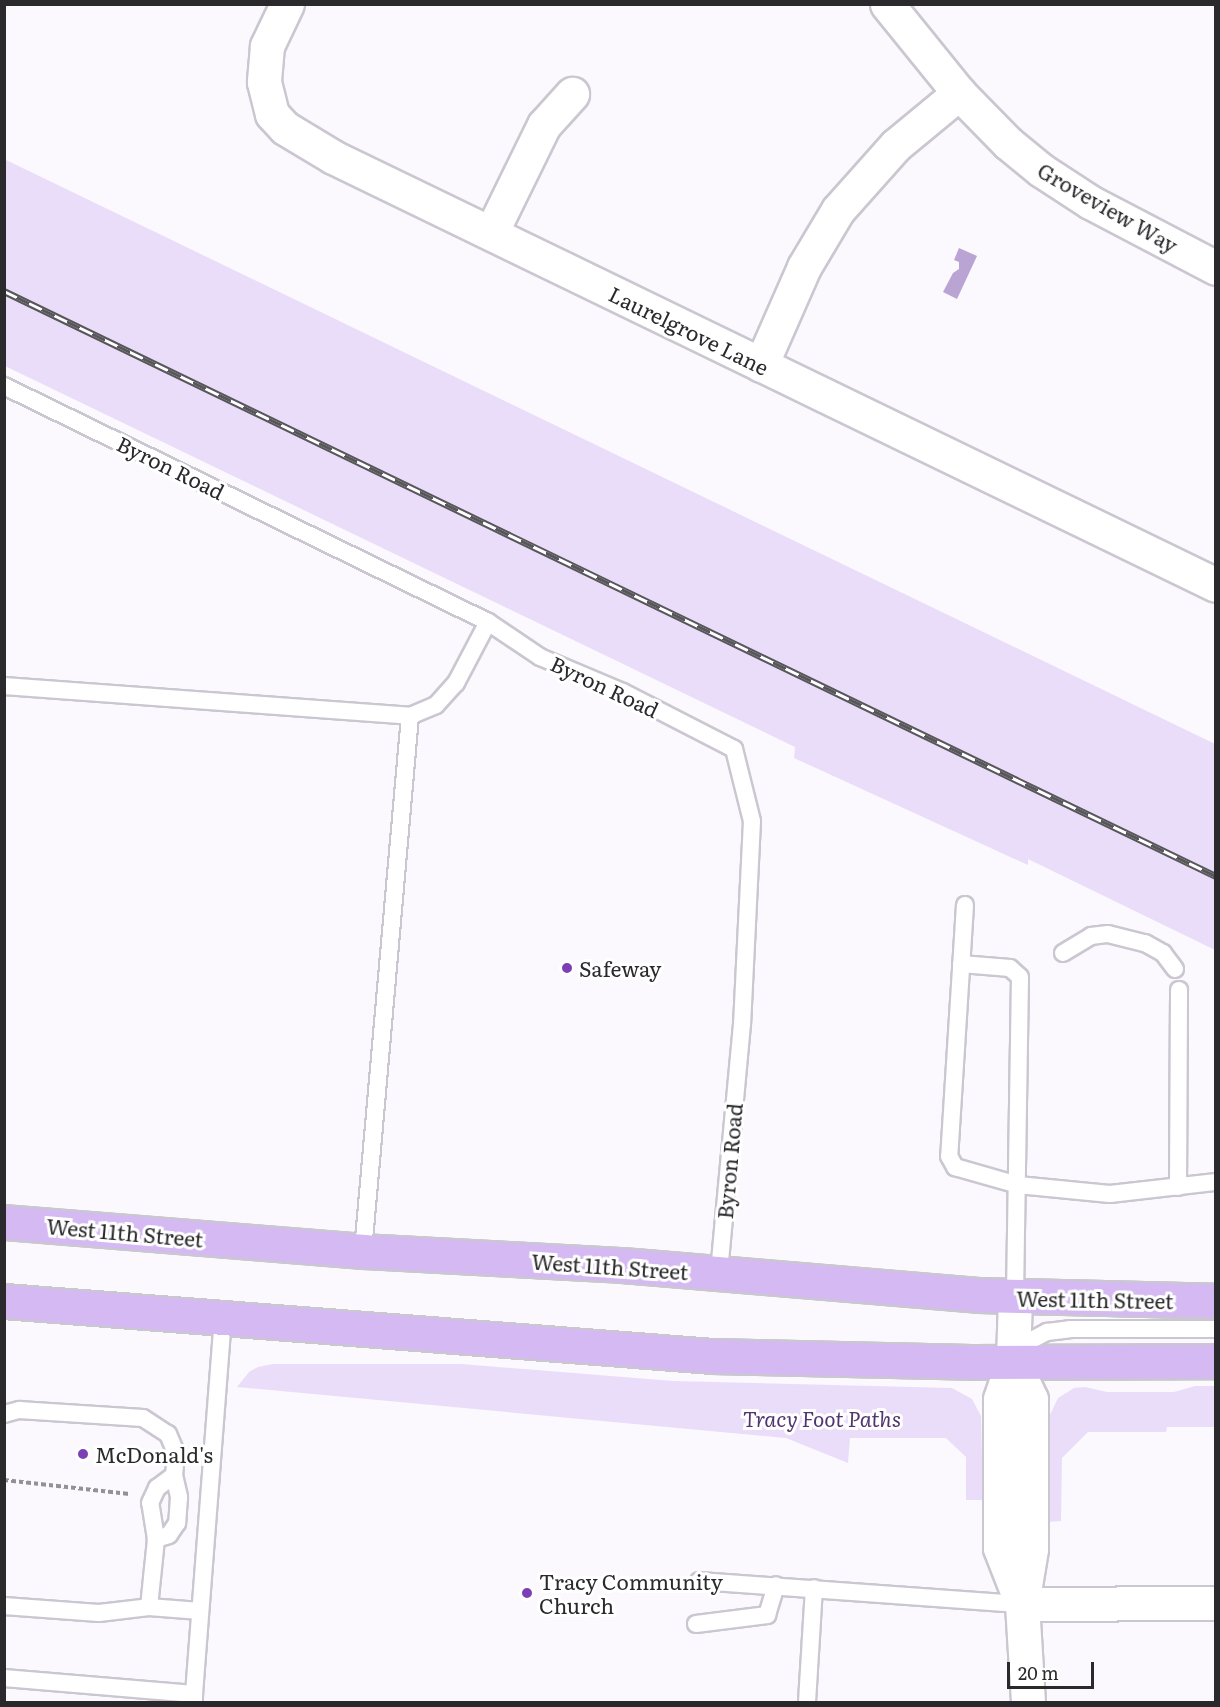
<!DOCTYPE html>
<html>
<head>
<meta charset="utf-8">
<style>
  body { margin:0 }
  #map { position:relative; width:1220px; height:1707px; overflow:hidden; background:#fbf8fe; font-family:Literata,serif }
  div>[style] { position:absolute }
  .green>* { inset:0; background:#eaddfa }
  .water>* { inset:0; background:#b9a4d3 }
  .path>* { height:4px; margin-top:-2px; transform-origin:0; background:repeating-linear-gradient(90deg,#939196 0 4.5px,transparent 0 7.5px) }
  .roads { filter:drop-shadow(2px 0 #cbc7d1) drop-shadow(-2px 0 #cbc7d1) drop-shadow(0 2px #cbc7d1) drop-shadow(0 -2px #cbc7d1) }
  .service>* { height:16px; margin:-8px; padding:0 8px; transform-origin:8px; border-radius:8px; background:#fff }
  .minor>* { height:33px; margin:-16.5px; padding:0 16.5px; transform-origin:16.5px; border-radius:16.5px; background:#fff }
  .primary>* { height:33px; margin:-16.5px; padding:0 16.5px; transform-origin:16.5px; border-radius:16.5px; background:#d4b9f2 }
  .rail>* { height:7px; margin-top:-3.5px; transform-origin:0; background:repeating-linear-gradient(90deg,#fff 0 14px,#575659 0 28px); box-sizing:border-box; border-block:2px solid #575659 }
  .dots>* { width:16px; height:16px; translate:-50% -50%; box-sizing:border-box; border:3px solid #fff; border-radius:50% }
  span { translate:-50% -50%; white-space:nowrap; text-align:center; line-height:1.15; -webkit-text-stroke:6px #fff; paint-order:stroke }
  .street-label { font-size:21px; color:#2a292c }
  .poi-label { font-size:21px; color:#2a292c }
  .left { translate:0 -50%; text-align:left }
  .park-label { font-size:21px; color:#523570; font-style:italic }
  .frame { position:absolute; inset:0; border:6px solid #2a292c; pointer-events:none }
  .scale { position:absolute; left:1007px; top:1662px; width:87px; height:27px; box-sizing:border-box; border:3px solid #2a292c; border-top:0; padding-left:8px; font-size:18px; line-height:21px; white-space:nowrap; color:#2a292c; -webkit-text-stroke:4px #fff; paint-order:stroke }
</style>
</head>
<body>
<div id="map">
  <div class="green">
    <i style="clip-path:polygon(4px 159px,1215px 744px,1215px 950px,1028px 859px,1028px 865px,794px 758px,795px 747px,5px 366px)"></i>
    <i style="clip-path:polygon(273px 1364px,461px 1364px,673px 1381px,952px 1388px,972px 1399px,981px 1416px,983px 1500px,966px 1500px,966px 1457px,946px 1438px,850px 1438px,848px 1463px,786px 1438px,237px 1387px,249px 1372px,258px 1367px)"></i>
    <i style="clip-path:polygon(1195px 1386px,1215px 1386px,1215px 1427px,1167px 1427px,1166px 1432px,1088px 1432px,1062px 1458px,1061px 1521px,1046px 1522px,1047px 1421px,1058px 1398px,1074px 1388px,1085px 1387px,1107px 1392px,1174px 1392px)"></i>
  </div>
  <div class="water">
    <i style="clip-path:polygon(959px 248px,977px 256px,957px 299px,943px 292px,953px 273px,959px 269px,959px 262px,954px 260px)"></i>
  </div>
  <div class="path">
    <i style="left:4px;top:1480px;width:126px;rotate:6.4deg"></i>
  </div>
  <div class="roads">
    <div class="service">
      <i style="left:4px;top:386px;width:538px;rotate:25.99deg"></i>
      <i style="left:488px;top:622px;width:63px;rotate:33.9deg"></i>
      <i style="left:540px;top:657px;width:90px;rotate:22.9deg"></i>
      <i style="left:623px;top:692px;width:125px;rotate:27.2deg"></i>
      <i style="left:734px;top:749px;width:74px;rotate:76deg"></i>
      <i style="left:752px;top:821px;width:203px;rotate:92.8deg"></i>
      <i style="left:742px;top:1024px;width:251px;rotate:95.3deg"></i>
      <i style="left:4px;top:686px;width:407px;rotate:4.2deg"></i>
      <i style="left:410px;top:716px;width:28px;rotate:-23deg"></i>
      <i style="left:436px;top:705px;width:30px;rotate:-48deg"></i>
      <i style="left:456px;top:683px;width:69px;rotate:-62.3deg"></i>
      <i style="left:965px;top:905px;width:252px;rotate:93.6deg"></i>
      <i style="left:949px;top:1156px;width:13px;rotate:61deg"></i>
      <i style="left:955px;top:1167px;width:66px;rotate:15.9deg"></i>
      <i style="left:1018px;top:1185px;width:92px;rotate:5.6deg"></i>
      <i style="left:1110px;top:1194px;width:107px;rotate:-6.5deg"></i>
      <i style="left:1063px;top:953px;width:33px;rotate:-31deg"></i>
      <i style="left:1091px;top:936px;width:17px;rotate:-7deg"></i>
      <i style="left:1108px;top:934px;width:38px;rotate:14deg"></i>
      <i style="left:1145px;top:943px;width:21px;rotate:29deg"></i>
      <i style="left:1163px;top:953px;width:20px;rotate:53deg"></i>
      <i style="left:961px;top:964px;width:49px;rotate:4.7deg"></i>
      <i style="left:1010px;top:968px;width:13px;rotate:42deg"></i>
      <i style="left:1020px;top:977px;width:320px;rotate:90.9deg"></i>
      <i style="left:1178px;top:1187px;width:197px;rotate:-89.7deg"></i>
      <i style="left:363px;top:1251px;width:537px;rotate:-84.98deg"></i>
      <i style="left:1016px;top:1357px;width:17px;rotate:-54deg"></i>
      <i style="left:1026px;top:1343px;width:24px;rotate:-28deg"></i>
      <i style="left:1047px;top:1332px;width:23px;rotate:-7deg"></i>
      <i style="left:1070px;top:1329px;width:146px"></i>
      <i style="left:4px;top:1414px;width:16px;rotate:-15deg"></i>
      <i style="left:19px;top:1410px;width:124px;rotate:3.7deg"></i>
      <i style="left:143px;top:1418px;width:30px;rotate:33deg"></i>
      <i style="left:168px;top:1434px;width:21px;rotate:67deg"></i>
      <i style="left:176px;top:1453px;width:22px;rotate:95deg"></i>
      <i style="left:174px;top:1475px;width:23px;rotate:77deg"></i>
      <i style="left:179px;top:1497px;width:26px;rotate:94deg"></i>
      <i style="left:177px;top:1523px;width:14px;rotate:124deg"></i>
      <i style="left:169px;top:1535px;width:14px;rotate:163deg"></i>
      <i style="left:699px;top:1581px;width:324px;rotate:4.1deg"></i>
      <i style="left:4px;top:1606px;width:95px;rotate:4.2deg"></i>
      <i style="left:99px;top:1613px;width:50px;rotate:-6.8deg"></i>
      <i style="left:149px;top:1607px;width:68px;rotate:-84.1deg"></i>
      <i style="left:156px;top:1539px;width:36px;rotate:-99deg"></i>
      <i style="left:150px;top:1503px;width:17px;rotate:-65deg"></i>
      <i style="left:157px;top:1488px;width:21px;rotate:-37deg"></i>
      <i style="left:149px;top:1607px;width:51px;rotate:4.5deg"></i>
      <i style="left:696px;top:1624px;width:72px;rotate:-7.2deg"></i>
      <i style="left:767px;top:1615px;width:31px;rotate:-73deg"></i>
      <i style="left:4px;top:1678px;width:191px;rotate:4.8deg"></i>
      <i style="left:194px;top:1694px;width:8px;rotate:90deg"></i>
      <i style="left:194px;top:1694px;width:376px;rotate:-85.6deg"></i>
      <i style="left:807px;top:1702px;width:114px;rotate:-86.5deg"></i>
    </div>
    <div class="minor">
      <i style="left:287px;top:4px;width:47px;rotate:115.5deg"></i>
      <i style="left:267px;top:46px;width:36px;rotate:95deg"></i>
      <i style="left:264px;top:82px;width:33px;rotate:76deg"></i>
      <i style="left:272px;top:114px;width:19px;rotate:47deg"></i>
      <i style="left:285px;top:128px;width:56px;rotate:31.1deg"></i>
      <i style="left:333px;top:157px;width:981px;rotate:25.86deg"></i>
      <i style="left:887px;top:4px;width:114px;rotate:51deg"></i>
      <i style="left:959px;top:93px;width:70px;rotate:45.6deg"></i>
      <i style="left:1008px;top:143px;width:43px;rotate:39.3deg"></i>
      <i style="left:1041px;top:170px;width:59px;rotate:33.1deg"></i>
      <i style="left:1090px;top:202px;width:142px;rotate:27.6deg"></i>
      <i style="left:491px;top:233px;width:120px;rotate:-63.9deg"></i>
      <i style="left:544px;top:125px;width:42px;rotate:-47.9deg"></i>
      <i style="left:761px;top:365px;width:107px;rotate:-66.3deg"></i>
      <i style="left:804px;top:267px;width:66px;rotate:-59.2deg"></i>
      <i style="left:838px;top:210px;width:87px;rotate:-48.3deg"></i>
      <i style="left:896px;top:145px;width:82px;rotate:-39.5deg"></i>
      <i style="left:1015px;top:1297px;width:64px;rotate:91.8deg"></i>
      <i style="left:1013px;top:1361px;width:40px;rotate:108.9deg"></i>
      <i style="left:1000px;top:1399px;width:149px;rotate:90deg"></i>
      <i style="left:1000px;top:1548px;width:60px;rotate:68.6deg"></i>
      <i style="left:1013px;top:1361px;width:42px;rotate:64.7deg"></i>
      <i style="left:1031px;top:1399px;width:150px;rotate:90deg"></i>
      <i style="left:1031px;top:1549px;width:56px;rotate:99.3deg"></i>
      <i style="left:1022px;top:1604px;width:98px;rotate:86.5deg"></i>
      <i style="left:1022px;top:1604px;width:194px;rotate:-0.3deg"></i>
    </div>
    <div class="primary">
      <i style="left:4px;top:1222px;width:360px;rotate:4.6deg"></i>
      <i style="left:363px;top:1251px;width:259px;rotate:3.1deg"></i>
      <i style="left:622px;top:1265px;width:357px;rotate:4.8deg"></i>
      <i style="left:978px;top:1295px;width:238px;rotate:1.4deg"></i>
      <i style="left:4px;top:1301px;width:710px;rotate:4.44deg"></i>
      <i style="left:712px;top:1356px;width:259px;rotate:1.3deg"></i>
      <i style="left:971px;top:1362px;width:245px;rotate:-0.2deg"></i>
    </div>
  </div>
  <div class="rail">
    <i style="left:4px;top:291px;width:1346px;rotate:25.77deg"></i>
  </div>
  <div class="dots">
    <i style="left:567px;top:968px;background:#7c3fb4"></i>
    <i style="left:83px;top:1454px;background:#7c3fb4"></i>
    <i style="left:527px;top:1593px;background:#7c3fb4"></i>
  </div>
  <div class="street-label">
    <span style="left:1108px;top:207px;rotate:30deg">Groveview Way</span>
    <span style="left:689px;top:330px;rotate:26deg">Laurelgrove Lane</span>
    <span style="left:171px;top:467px;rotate:26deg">Byron Road</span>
    <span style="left:605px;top:686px;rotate:25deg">Byron Road</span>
    <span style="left:729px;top:1161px;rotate:-85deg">Byron Road</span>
    <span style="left:125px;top:1232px;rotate:5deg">West 11th Street</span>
    <span style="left:610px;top:1266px;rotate:4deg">West 11th Street</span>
    <span style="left:1095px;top:1299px;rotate:1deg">West 11th Street</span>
  </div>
  <div class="poi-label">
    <span class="left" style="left:579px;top:968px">Safeway</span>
    <span class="left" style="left:95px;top:1454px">McDonald's</span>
    <span class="left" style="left:539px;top:1593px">Tracy Community<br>Church</span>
  </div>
  <div class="park-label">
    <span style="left:822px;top:1418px">Tracy Foot Paths</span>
  </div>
  <div class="frame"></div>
  <div class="scale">20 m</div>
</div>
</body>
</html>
